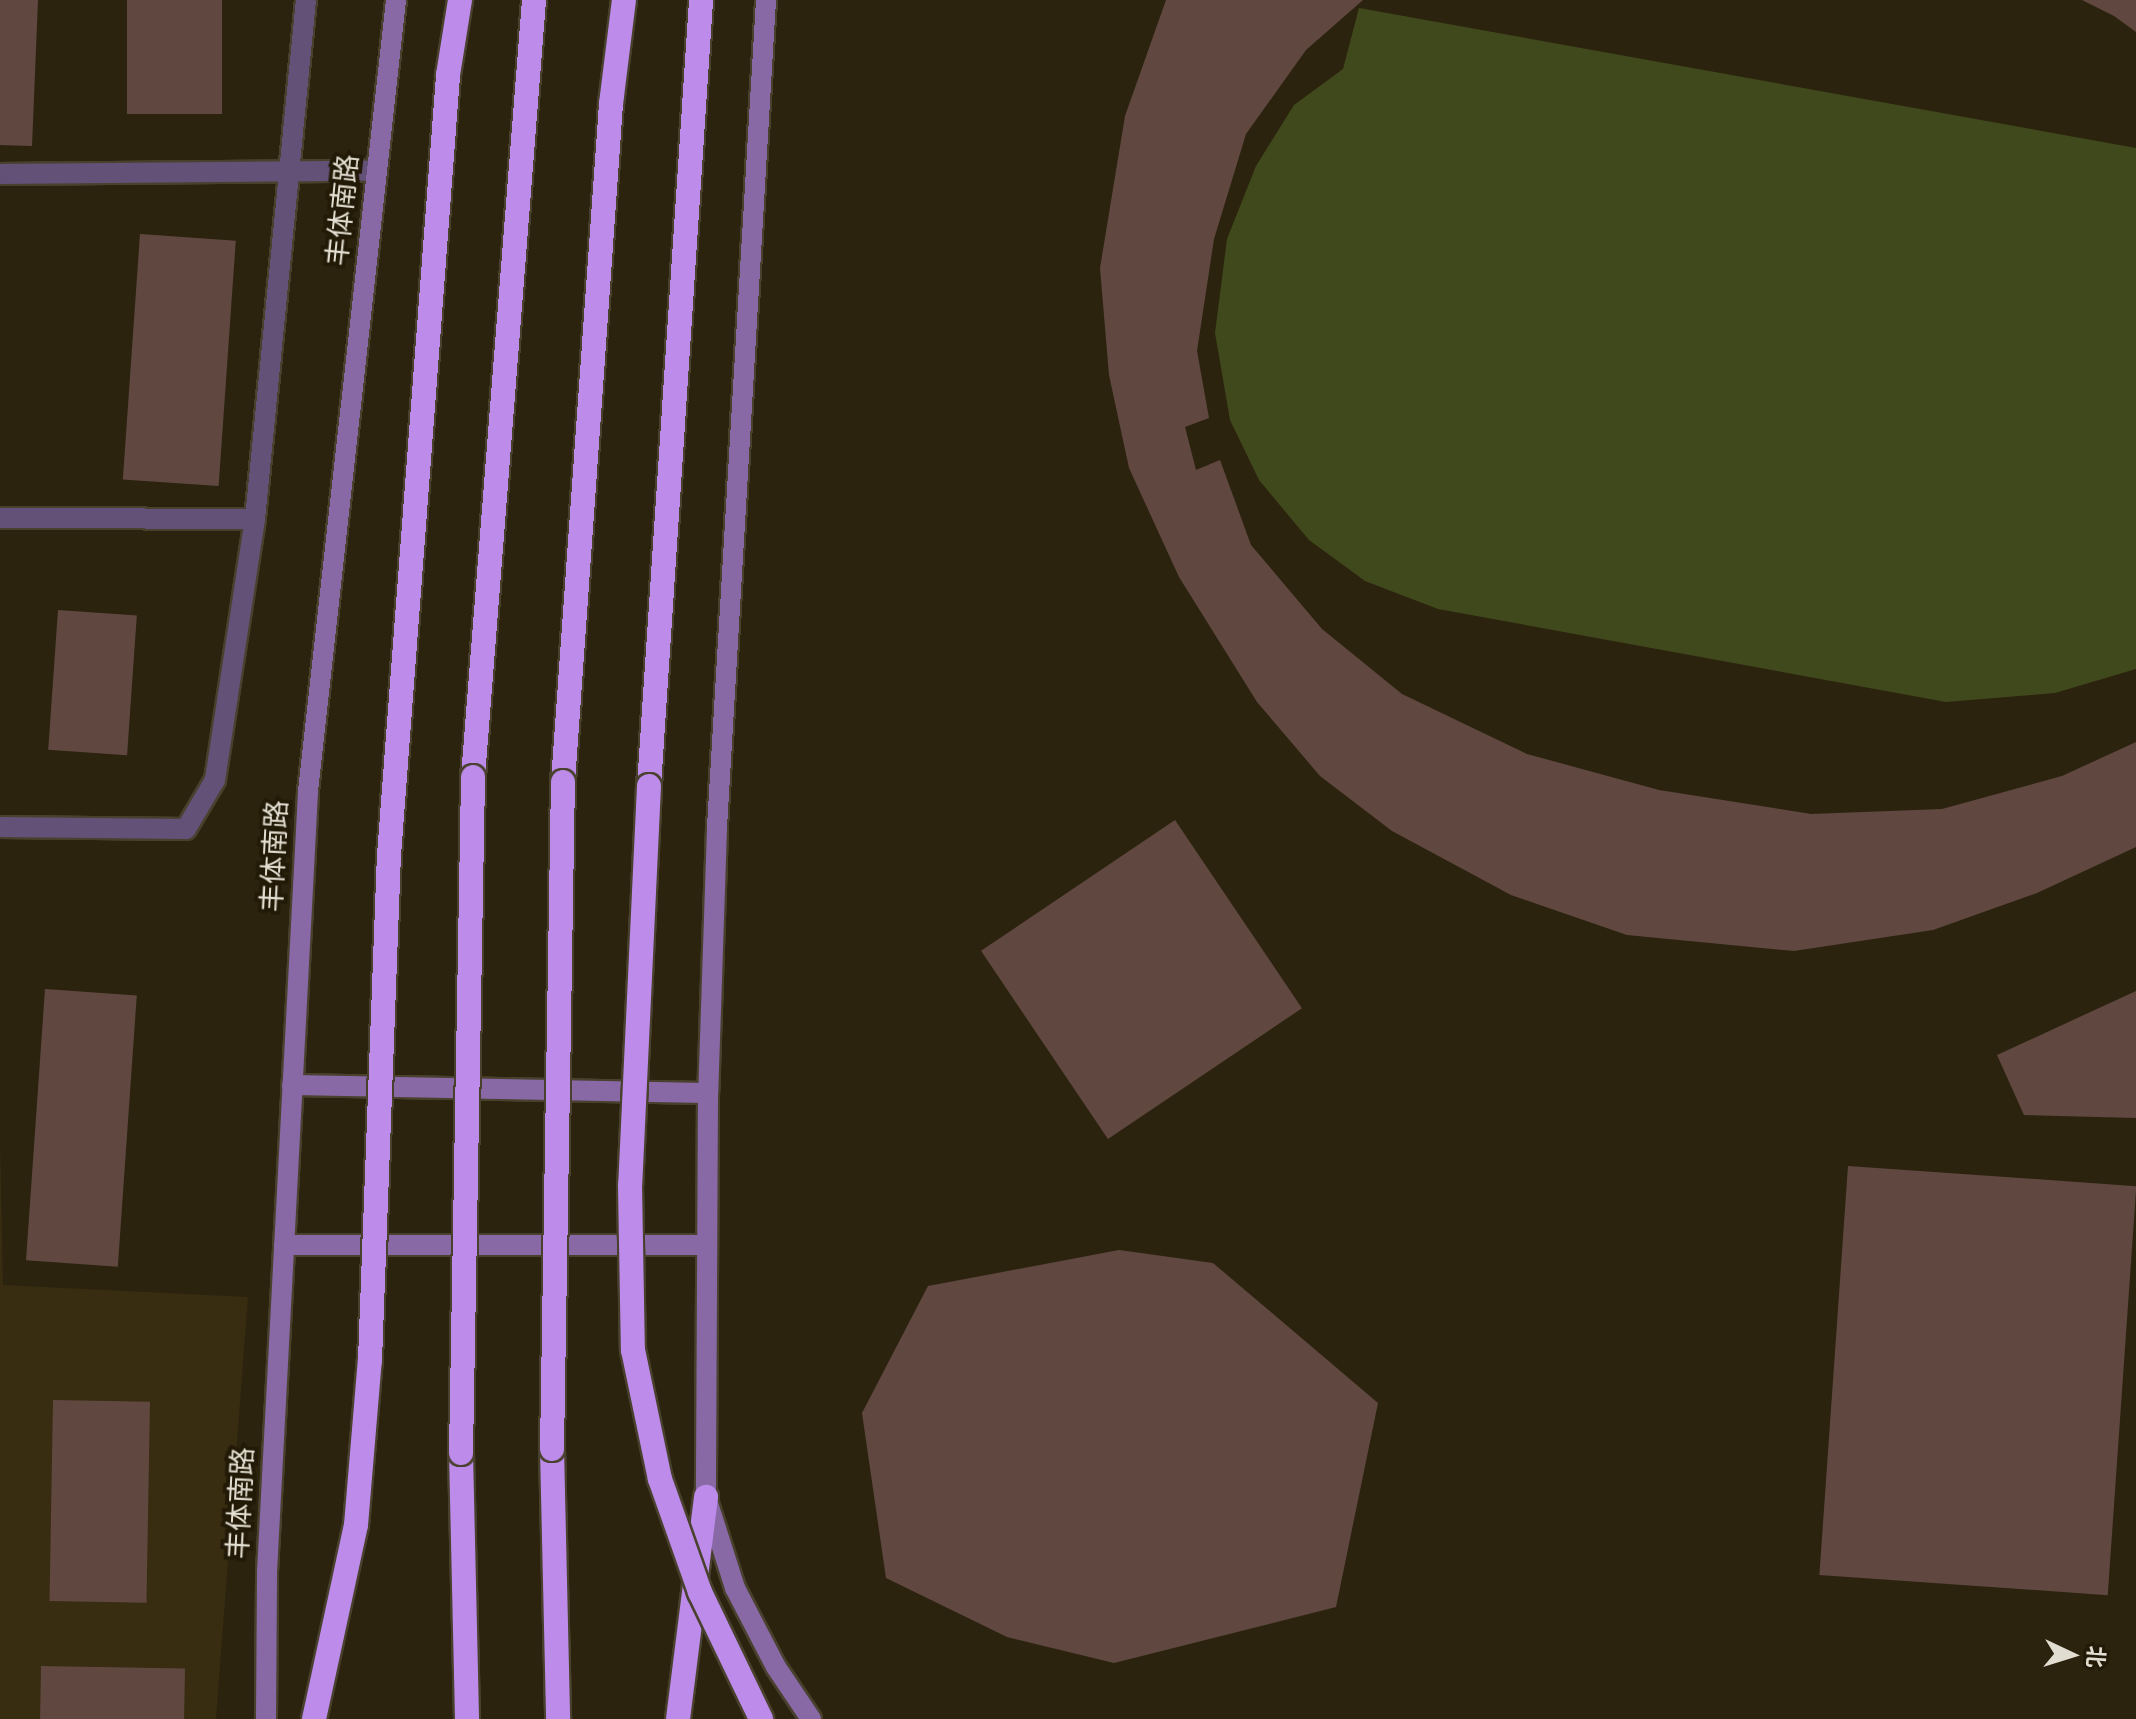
<!DOCTYPE html>
<html>
<head>
<meta charset="utf-8">
<style>
  body { margin:0 }
  #map { position:relative; width:2136px; height:1719px; overflow:hidden; background:#2c230f; font-family:"PT Sans Narrow","Noto Sans SC",sans-serif }
  div>[style] { position:absolute }
  .built>* { inset:0; background:#382c11 }
  .green>* { inset:0; background:#40491c }
  .building>* { inset:0; background:#604841; transform-origin:0 0 }
  .roads { filter:drop-shadow(2px 0 #49412e) drop-shadow(-2px 0 #49412e) drop-shadow(0 2px #49412e) drop-shadow(0 -2px #49412e) }
  .street>* { height:20px; margin:-10px; padding:0 10px; transform-origin:10px; border-radius:10px; background:#645177 }
  .secondary>* { height:20px; margin:-10px; padding:0 10px; transform-origin:10px; border-radius:10px; background:#8869a6 }
  .highway>* { height:24px; margin:-12px; padding:0 12px; transform-origin:12px; border-radius:12px; background:#bd8ceb }
  .bridges { filter:drop-shadow(2px 0 #49412e) drop-shadow(-2px 0 #49412e) drop-shadow(0 2px #49412e) drop-shadow(0 -2px #49412e) }
  .highway-bridge>* { height:24px; margin:-12px; padding:0 12px; transform-origin:12px; border-radius:12px; background:#bd8ceb }
  span { translate:-50% -50%; white-space:nowrap; text-align:center; line-height:1.15; -webkit-text-stroke:8px #221a06; paint-order:stroke }
  .street-label { font-size:28px; color:#e2ddd1 }
  .north { position:absolute; left:2032px; top:1615px; width:80px; height:80px; -webkit-text-stroke:6px #221a06; paint-order:stroke; rotate:94deg; font-size:22px; font-weight:700; line-height:32px; text-align:center; color:#e2ddd1 }
  .north::after { content:''; display:block; margin:auto; width:28px; height:36px; background:#e2ddd1; clip-path:polygon(50% 0,100% 100%,50% 72%,0 100%) }
</style>
</head>
<body>
<div id="map">
  <div class="built">
    <i style="clip-path:polygon(0 1140px,3px 1285px,248px 1297px,216px 1719px,0 1719px)"></i>
  </div>
  <div class="green">
    <i style="clip-path:polygon(1359px 8px,2136px 148px,2136px 669px,2055px 693px,1946px 702px,1438px 609px,1365px 581px,1309px 540px,1259px 480px,1230px 420px,1215px 333px,1227px 239px,1256px 166px,1294px 105px,1343px 69px)"></i>
  </div>
  <div class="building">
    <i style="clip-path:polygon(0 0,38px 0,32px 146px,0 145px)"></i>
    <i style="left:127px;top:0;width:95px;height:114px"></i>
    <i style="clip-path:polygon(1166px 0,1363px 0,1306px 50px,1246px 134px,1214px 239px,1197px 351px,1209px 418px,1185px 427px,1196px 470px,1220px 460px,1251px 545px,1322px 629px,1402px 694px,1527px 754px,1659px 790px,1811px 814px,1942px 809px,2062px 776px,2136px 742px,2136px 847px,2037px 893px,1933px 930px,1794px 951px,1627px 935px,1511px 895px,1392px 831px,1320px 776px,1257px 702px,1179px 577px,1129px 468px,1109px 375px,1100px 268px,1125px 116px)"></i>
    <i style="clip-path:polygon(2082px 0,2136px 0,2136px 32px,2114px 16px)"></i>
    <i style="left:140px;top:234px;width:96px;height:246px;rotate:4deg"></i>
    <i style="left:58px;top:610px;width:79px;height:140px;rotate:4deg"></i>
    <i style="left:1175px;top:820px;width:227px;height:234px;rotate:56deg"></i>
    <i style="left:45px;top:989px;width:92px;height:272px;rotate:4deg"></i>
    <i style="clip-path:polygon(2136px 991px,2136px 1118px,2024px 1115px,1997px 1055px)"></i>
    <i style="left:1848px;top:1166px;width:289px;height:410px;rotate:4deg"></i>
    <i style="clip-path:polygon(1119px 1250px,1213px 1263px,1378px 1403px,1336px 1607px,1114px 1663px,1007px 1637px,886px 1578px,862px 1413px,928px 1286px)"></i>
    <i style="left:53px;top:1400px;width:97px;height:201px;rotate:1deg"></i>
    <i style="left:41px;top:1666px;width:144px;height:53px;rotate:1deg"></i>
  </div>
  <div class="roads">
    <div class="street">
      <i style="left:0;top:174px;width:377px;rotate:-0.5deg"></i>
      <i style="left:0;top:518px;width:255px;rotate:0.2deg"></i>
      <i style="left:0;top:827px;width:186px;rotate:0.6deg"></i>
      <i style="left:186px;top:829px;width:57px;rotate:-59.4deg"></i>
      <i style="left:215px;top:780px;width:264px;rotate:-81.3deg"></i>
      <i style="left:255px;top:519px;width:521px;rotate:-84.39deg"></i>
    </div>
    <div class="secondary">
      <i style="left:766px;top:0;width:829px;rotate:93.39deg"></i>
      <i style="left:717px;top:828px;width:265px;rotate:91.9deg"></i>
      <i style="left:708px;top:1093px;width:404px;rotate:90.3deg"></i>
      <i style="left:706px;top:1497px;width:96px;rotate:72.3deg"></i>
      <i style="left:735px;top:1588px;width:89px;rotate:62.6deg"></i>
      <i style="left:776px;top:1667px;width:63px;rotate:56.1deg"></i>
      <i style="left:292px;top:1085px;width:416px;rotate:1.1deg"></i>
      <i style="left:284px;top:1245px;width:422px"></i>
      <i style="left:266px;top:1719px;width:147px;rotate:-89.6deg"></i>
      <i style="left:267px;top:1572px;width:782px;rotate:-86.99deg"></i>
      <i style="left:308px;top:791px;width:796px;rotate:-83.65deg"></i>
    </div>
    <div class="highway">
      <i style="left:473px;top:777px;width:779px;rotate:-85.51deg"></i>
      <i style="left:563px;top:782px;width:680px;rotate:-85.95deg"></i>
      <i style="left:611px;top:104px;width:105px;rotate:-82.9deg"></i>
      <i style="left:649px;top:786px;width:788px;rotate:-86.21deg"></i>
      <i style="left:552px;top:1449px;width:270px;rotate:88.7deg"></i>
      <i style="left:461px;top:1453px;width:266px;rotate:88.7deg"></i>
      <i style="left:678px;top:1719px;width:224px;rotate:-82.8deg"></i>
    </div>
  </div>
  <div class="bridges">
    <div class="highway-bridge">
      <i style="left:649px;top:786px;width:399px;rotate:92.7deg"></i>
      <i style="left:630px;top:1185px;width:165px;rotate:89deg"></i>
      <i style="left:633px;top:1350px;width:132px;rotate:78.2deg"></i>
      <i style="left:660px;top:1479px;width:120px;rotate:70.5deg"></i>
      <i style="left:700px;top:1592px;width:141px;rotate:64.3deg"></i>
      <i style="left:552px;top:1449px;width:667px;rotate:-89.06deg"></i>
      <i style="left:461px;top:1453px;width:676px;rotate:-88.98deg"></i>
      <i style="left:314px;top:1719px;width:198px;rotate:-77.8deg"></i>
      <i style="left:356px;top:1525px;width:166px;rotate:-85.2deg"></i>
      <i style="left:370px;top:1360px;width:505px;rotate:-87.85deg"></i>
      <i style="left:389px;top:855px;width:782px;rotate:-85.67deg"></i>
      <i style="left:448px;top:75px;width:76px;rotate:-80.9deg"></i>
    </div>
  </div>
  <div class="street-label">
    <span style="left:342px;top:210px;rotate:-84deg">丰体南路</span>
    <span style="left:274px;top:856px;rotate:-87deg">丰体南路</span>
    <span style="left:240px;top:1503px;rotate:-87deg">丰体南路</span>
  </div>
  <div class="north">北</div>
</div>
</body>
</html>
